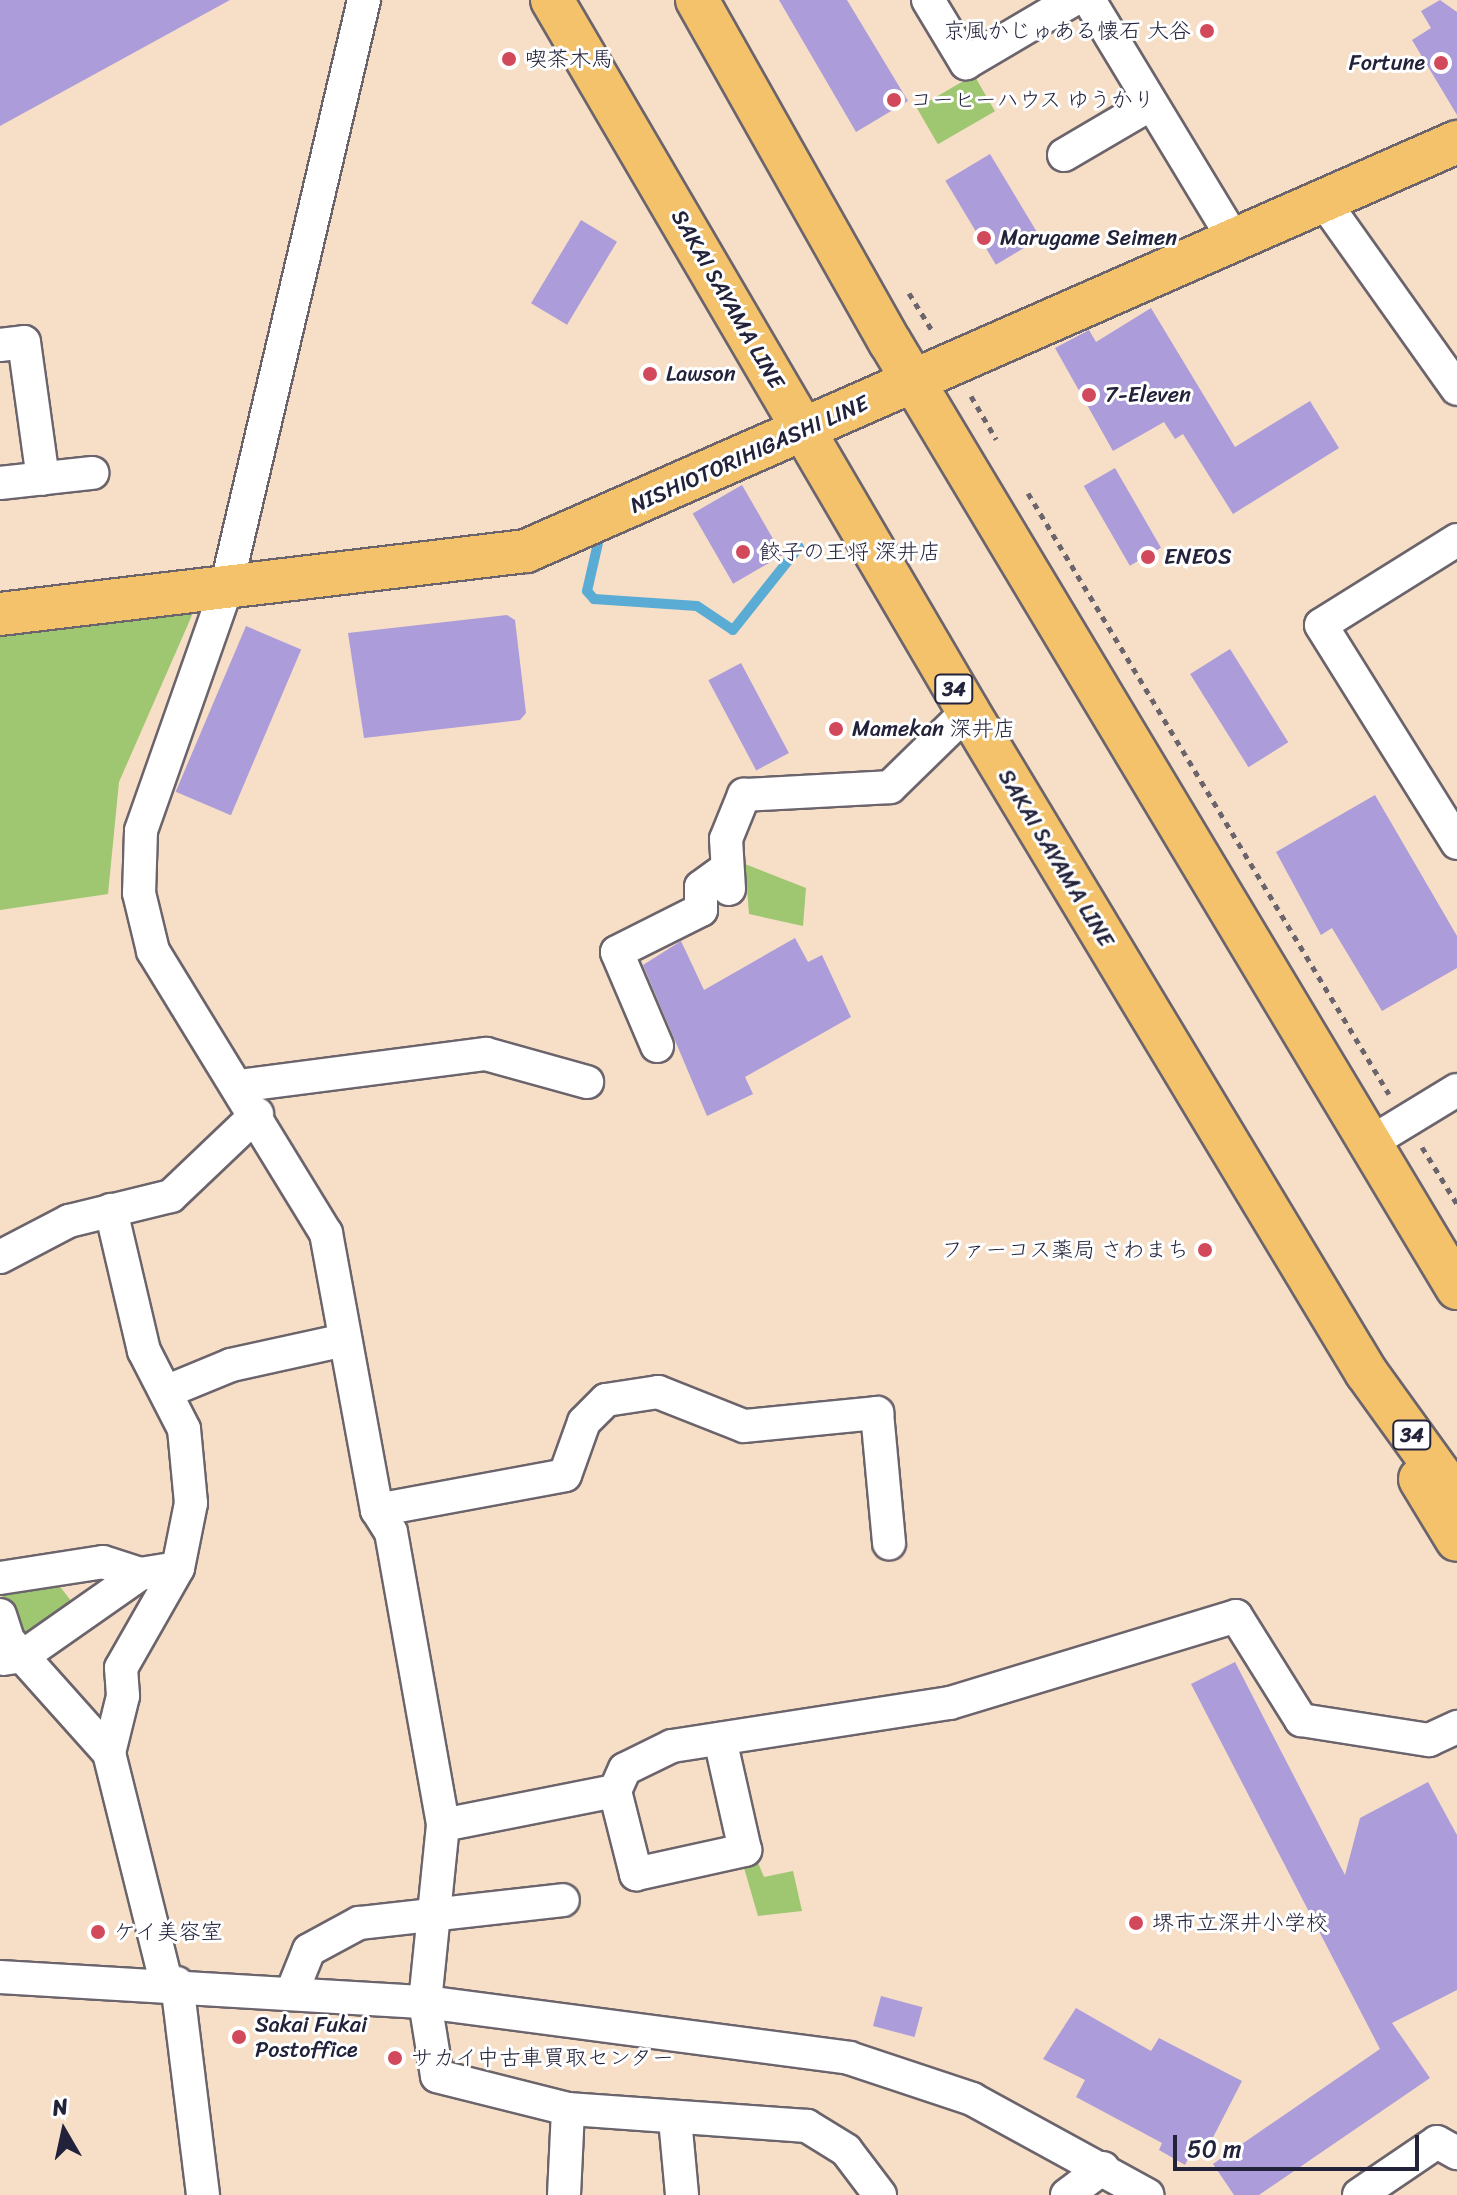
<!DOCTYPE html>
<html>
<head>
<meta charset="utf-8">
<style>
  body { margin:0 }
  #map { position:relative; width:1457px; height:2195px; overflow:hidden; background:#f6dfc6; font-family:Sriracha,"Klee One",sans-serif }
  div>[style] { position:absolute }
  .green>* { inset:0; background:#9fc671; transform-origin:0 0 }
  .stream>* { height:10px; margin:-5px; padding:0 5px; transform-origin:5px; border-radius:5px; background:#5aacd5 }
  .building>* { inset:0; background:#ac9cda; transform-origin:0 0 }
  .path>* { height:5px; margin-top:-2.5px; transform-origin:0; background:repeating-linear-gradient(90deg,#6c646c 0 6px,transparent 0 12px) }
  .roads { filter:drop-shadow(2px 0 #6c646c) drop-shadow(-2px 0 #6c646c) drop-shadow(0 2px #6c646c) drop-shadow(0 -2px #6c646c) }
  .minor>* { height:32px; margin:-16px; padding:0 16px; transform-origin:16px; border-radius:16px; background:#fff }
  .major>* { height:42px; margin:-21px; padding:0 21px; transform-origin:21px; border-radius:21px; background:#f4c26a }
  .dots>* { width:22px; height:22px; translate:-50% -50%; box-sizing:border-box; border:4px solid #fff; border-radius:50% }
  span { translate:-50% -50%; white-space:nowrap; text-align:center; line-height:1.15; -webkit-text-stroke:6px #fff; paint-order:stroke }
  .shield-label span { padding:2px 6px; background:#fff; border:2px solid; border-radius:6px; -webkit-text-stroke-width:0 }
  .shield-label { font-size:20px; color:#22223b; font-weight:700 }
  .poi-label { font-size:22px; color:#22223b }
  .right { translate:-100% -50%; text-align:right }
  .left { translate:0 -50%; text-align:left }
  .street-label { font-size:22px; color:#22223b }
  .north { position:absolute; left:24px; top:2091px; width:80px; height:80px; -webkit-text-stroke:6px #fff; paint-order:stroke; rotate:351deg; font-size:22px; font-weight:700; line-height:32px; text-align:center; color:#22223b }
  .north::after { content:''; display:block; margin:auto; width:28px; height:36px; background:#22223b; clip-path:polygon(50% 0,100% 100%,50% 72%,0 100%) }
  .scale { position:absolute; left:1173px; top:2135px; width:246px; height:36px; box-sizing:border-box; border:4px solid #22223b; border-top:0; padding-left:10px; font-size:24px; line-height:28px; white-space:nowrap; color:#22223b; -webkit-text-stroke:6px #fff; paint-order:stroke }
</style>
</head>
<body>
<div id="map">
  <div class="green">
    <i style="left:974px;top:75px;width:42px;height:66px;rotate:60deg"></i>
    <i style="clip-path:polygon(193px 613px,119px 782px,108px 894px,0 910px,0 636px)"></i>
    <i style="clip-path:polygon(745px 864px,806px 888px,803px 926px,749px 914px)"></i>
    <i style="clip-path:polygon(58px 1584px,75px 1606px,24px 1636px,0 1592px)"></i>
    <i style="clip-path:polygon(756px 1858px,764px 1877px,793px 1871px,802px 1911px,758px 1916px,742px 1861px)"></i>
  </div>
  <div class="stream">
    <i style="left:598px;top:543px;width:49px;rotate:102.9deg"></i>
    <i style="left:587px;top:591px;width:11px;rotate:49deg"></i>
    <i style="left:594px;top:599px;width:103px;rotate:3.9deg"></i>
    <i style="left:697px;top:606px;width:43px;rotate:33.7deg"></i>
    <i style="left:733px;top:630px;width:106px;rotate:-51.5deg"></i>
  </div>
  <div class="building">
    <i style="clip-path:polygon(0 0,230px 0,0 126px)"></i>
    <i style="clip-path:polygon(779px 0,847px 0,908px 101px,856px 132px)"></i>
    <i style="clip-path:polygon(1440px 0,1457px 12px,1457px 115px,1412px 40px,1431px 28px,1421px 11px)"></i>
    <i style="left:990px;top:154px;width:98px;height:52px;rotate:59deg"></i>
    <i style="left:581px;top:220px;width:42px;height:97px;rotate:31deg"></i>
    <i style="clip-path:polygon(1151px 308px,1235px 447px,1310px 401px,1339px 448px,1233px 514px,1183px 434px,1175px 439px,1164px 422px,1113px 451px,1055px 348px,1089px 330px,1096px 342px)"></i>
    <i style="left:1115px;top:468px;width:92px;height:36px;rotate:60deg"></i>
    <i style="left:742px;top:485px;width:81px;height:57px;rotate:60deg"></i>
    <i style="clip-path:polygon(507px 615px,515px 620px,526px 713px,520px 720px,364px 738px,348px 633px)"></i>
    <i style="left:246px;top:626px;width:60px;height:180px;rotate:23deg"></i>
    <i style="left:1230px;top:649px;width:110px;height:47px;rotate:58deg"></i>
    <i style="left:741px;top:663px;width:102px;height:37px;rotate:62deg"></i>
    <i style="clip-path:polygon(1375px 795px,1457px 936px,1457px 968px,1382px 1011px,1332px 928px,1321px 935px,1276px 852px)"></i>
    <i style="clip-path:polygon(795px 938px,808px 962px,822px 955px,851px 1017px,745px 1077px,753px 1094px,707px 1116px,643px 965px,681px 941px,704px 990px)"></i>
    <i style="clip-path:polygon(1235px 1662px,1345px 1875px,1360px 1818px,1428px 1782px,1457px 1835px,1457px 1990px,1392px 2023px,1430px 2078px,1259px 2195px,1234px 2195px,1213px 2164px,1380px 2049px,1191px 1684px)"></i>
    <i style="left:881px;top:1996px;width:43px;height:31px;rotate:15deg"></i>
    <i style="clip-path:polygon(1076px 2008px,1151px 2051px,1159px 2038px,1242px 2081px,1205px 2153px,1197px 2141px,1185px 2165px,1159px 2150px,1162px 2143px,1076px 2097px,1085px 2080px,1043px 2059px)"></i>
  </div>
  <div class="path">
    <i style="left:909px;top:293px;width:46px;rotate:58.4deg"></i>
    <i style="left:971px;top:396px;width:50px;rotate:59.8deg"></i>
    <i style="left:1028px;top:493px;width:701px;rotate:59.01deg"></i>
    <i style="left:1422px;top:1147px;width:67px;rotate:58.4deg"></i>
  </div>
  <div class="roads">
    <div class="minor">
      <i style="left:364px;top:0;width:608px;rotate:103.21deg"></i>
      <i style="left:225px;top:592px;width:253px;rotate:109.4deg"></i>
      <i style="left:141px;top:831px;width:62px;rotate:91.8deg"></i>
      <i style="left:139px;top:893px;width:60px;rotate:76.4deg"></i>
      <i style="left:153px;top:951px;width:331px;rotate:58.5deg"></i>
      <i style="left:326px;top:1233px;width:282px;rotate:79.6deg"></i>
      <i style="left:377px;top:1510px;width:26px;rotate:58deg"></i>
      <i style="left:391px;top:1532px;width:298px;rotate:79.9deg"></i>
      <i style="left:928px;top:0;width:74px;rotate:58.9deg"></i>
      <i style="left:966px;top:63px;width:124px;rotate:-30.5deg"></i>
      <i style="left:1089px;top:0;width:284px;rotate:58.8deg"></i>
      <i style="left:1064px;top:155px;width:101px;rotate:-30.4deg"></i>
      <i style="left:1325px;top:203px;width:228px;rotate:54.6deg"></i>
      <i style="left:0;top:345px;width:24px;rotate:-7deg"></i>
      <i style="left:24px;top:342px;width:138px;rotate:82.1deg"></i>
      <i style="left:0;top:483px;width:93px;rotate:-6.2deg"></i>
      <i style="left:1457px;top:540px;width:160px;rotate:148deg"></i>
      <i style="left:1321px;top:625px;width:257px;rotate:58deg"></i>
      <i style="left:729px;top:889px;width:50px;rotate:-93.4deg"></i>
      <i style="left:726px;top:839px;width:48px;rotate:-67.8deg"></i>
      <i style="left:744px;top:795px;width:146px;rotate:-3.1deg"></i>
      <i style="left:890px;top:787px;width:109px;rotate:-44.3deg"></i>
      <i style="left:657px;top:1046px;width:102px;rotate:-113.1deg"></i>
      <i style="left:617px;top:952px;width:94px;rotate:-26.6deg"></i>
      <i style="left:701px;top:910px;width:23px;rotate:-90deg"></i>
      <i style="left:701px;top:887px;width:32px;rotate:-36deg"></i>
      <i style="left:238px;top:1086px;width:250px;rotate:-7.4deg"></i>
      <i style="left:486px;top:1054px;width:105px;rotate:15.5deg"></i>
      <i style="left:1373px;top:1141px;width:98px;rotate:-31.3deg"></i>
      <i style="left:0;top:1257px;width:78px;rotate:-27.6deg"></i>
      <i style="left:69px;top:1221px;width:105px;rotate:-13.8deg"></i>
      <i style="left:171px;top:1196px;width:119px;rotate:-43.6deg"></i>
      <i style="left:168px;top:1391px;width:68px;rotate:-22.4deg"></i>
      <i style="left:231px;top:1365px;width:117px;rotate:-12.4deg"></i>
      <i style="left:377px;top:1510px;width:191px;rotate:-10.5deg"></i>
      <i style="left:565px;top:1475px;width:56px;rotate:-70.3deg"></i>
      <i style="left:584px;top:1422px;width:31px;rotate:-45deg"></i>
      <i style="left:606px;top:1400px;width:53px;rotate:-8.7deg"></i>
      <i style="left:658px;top:1392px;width:92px;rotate:21.6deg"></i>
      <i style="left:744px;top:1426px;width:134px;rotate:-5.6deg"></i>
      <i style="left:877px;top:1413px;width:131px;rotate:84.7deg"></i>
      <i style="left:0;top:1578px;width:104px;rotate:-8.8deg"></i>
      <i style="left:103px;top:1562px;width:39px;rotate:18deg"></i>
      <i style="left:0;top:1615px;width:26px;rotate:72deg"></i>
      <i style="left:8px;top:1640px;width:152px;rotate:48.2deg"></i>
      <i style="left:109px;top:1753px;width:235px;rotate:76deg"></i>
      <i style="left:3px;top:1659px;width:20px;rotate:-9deg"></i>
      <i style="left:23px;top:1656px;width:143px;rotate:-35deg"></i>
      <i style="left:140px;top:1574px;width:38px;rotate:-9deg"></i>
      <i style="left:109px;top:1753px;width:59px;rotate:-76.2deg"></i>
      <i style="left:123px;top:1696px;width:28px;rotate:-94deg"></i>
      <i style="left:121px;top:1668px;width:115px;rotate:-60.3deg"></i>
      <i style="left:178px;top:1568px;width:66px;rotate:-78.7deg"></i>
      <i style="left:191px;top:1503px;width:74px;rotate:-95.4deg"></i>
      <i style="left:184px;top:1429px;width:88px;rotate:-117.1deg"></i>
      <i style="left:144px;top:1351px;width:145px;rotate:-103.2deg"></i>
      <i style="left:615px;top:1791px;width:86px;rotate:75.8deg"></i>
      <i style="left:636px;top:1874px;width:112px;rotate:-12.4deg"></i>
      <i style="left:745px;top:1850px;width:114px;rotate:-102.7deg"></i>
      <i style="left:0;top:1977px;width:426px;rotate:3.4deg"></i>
      <i style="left:425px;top:2002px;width:428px;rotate:7.5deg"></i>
      <i style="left:849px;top:2058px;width:130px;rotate:18.4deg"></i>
      <i style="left:972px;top:2099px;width:200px;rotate:28.7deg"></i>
      <i style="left:177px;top:1983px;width:214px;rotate:83deg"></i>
      <i style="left:292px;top:1992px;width:45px;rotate:-68deg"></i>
      <i style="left:309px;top:1950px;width:57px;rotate:-28.4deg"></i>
      <i style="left:359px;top:1923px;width:205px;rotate:-6.4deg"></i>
      <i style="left:675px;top:2119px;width:76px;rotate:84.7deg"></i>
      <i style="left:564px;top:2195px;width:86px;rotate:-87.3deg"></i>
      <i style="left:880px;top:2195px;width:56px;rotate:-127.1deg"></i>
      <i style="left:846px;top:2150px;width:46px;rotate:-148.4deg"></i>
      <i style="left:807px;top:2126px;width:240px;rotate:-175.9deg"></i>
      <i style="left:568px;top:2109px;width:135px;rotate:-165.9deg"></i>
      <i style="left:437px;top:2076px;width:75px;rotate:-99.2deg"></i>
      <i style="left:425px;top:2002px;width:178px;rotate:-84.2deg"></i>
      <i style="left:443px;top:1825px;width:175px;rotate:-11.2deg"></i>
      <i style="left:615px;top:1791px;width:24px;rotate:-66deg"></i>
      <i style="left:625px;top:1769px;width:52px;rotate:-26.1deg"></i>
      <i style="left:672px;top:1746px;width:281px;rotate:-8.8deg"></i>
      <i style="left:950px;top:1703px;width:299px;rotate:-16.9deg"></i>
      <i style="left:1236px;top:1616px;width:123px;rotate:58deg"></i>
      <i style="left:1301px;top:1720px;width:130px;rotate:8.9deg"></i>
      <i style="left:1429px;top:1740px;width:31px;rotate:-25deg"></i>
      <i style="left:1067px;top:2195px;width:45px;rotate:-36.9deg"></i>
      <i style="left:1359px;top:2195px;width:94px;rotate:-34.2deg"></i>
      <i style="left:1437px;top:2142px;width:23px;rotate:29deg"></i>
    </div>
    <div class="major">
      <i style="left:552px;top:0;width:824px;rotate:59.67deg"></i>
      <i style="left:968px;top:711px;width:772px;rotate:58.95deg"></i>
      <i style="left:1366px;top:1372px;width:155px;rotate:54.2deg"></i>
      <i style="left:697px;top:0;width:393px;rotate:60.6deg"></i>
      <i style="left:890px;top:342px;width:1103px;rotate:59.06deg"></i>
      <i style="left:0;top:614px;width:530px;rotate:-6.83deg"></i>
      <i style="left:526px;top:551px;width:1017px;rotate:-23.72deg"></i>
      <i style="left:1420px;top:1479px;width:71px;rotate:58.8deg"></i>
    </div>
  </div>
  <div class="dots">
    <i style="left:1207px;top:31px;background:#d1495b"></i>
    <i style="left:509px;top:59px;background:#d1495b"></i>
    <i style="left:1441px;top:63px;background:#d1495b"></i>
    <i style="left:894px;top:100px;background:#d1495b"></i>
    <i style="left:984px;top:238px;background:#d1495b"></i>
    <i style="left:650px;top:374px;background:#d1495b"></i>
    <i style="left:1089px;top:395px;background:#d1495b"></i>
    <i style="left:743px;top:552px;background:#d1495b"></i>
    <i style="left:1148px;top:557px;background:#d1495b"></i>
    <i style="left:836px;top:729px;background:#d1495b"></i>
    <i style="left:1205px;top:1250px;background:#d1495b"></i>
    <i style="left:1136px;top:1923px;background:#d1495b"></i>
    <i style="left:98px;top:1932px;background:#d1495b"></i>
    <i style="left:239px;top:2037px;background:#d1495b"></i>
    <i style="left:395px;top:2058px;background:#d1495b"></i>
  </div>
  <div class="shield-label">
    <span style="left:954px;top:689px">34</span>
    <span style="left:1412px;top:1435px">34</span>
  </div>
  <div class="poi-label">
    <span class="right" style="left:1191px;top:31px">京風かじゅある懐石 大谷</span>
    <span class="left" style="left:525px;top:59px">喫茶木馬</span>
    <span class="right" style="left:1425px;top:63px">Fortune</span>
    <span class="left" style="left:910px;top:100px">コーヒーハウス ゆうかり</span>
    <span class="left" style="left:1000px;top:238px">Marugame Seimen</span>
    <span class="left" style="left:666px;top:374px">Lawson</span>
    <span class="left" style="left:1105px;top:395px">7-Eleven</span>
    <span class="left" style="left:759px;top:552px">餃子の王将 深井店</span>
    <span class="left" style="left:1164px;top:557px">ENEOS</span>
    <span class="left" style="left:852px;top:729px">Mamekan 深井店</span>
    <span class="right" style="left:1189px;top:1250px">ファーコス薬局 さわまち</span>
    <span class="left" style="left:1152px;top:1923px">堺市立深井小学校</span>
    <span class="left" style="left:114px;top:1932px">ケイ美容室</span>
    <span class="left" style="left:255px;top:2037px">Sakai Fukai<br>Postoffice</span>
    <span class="left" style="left:411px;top:2058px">サカイ中古車買取センター</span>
  </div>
  <div class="street-label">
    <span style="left:728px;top:299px;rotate:60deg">SAKAI SAYAMA LINE</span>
    <span style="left:749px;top:454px;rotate:-24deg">NISHIOTORIHIGASHI LINE</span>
    <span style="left:1056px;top:858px;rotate:59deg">SAKAI SAYAMA LINE</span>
  </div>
  <div class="north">N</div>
  <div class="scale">50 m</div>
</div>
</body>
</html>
